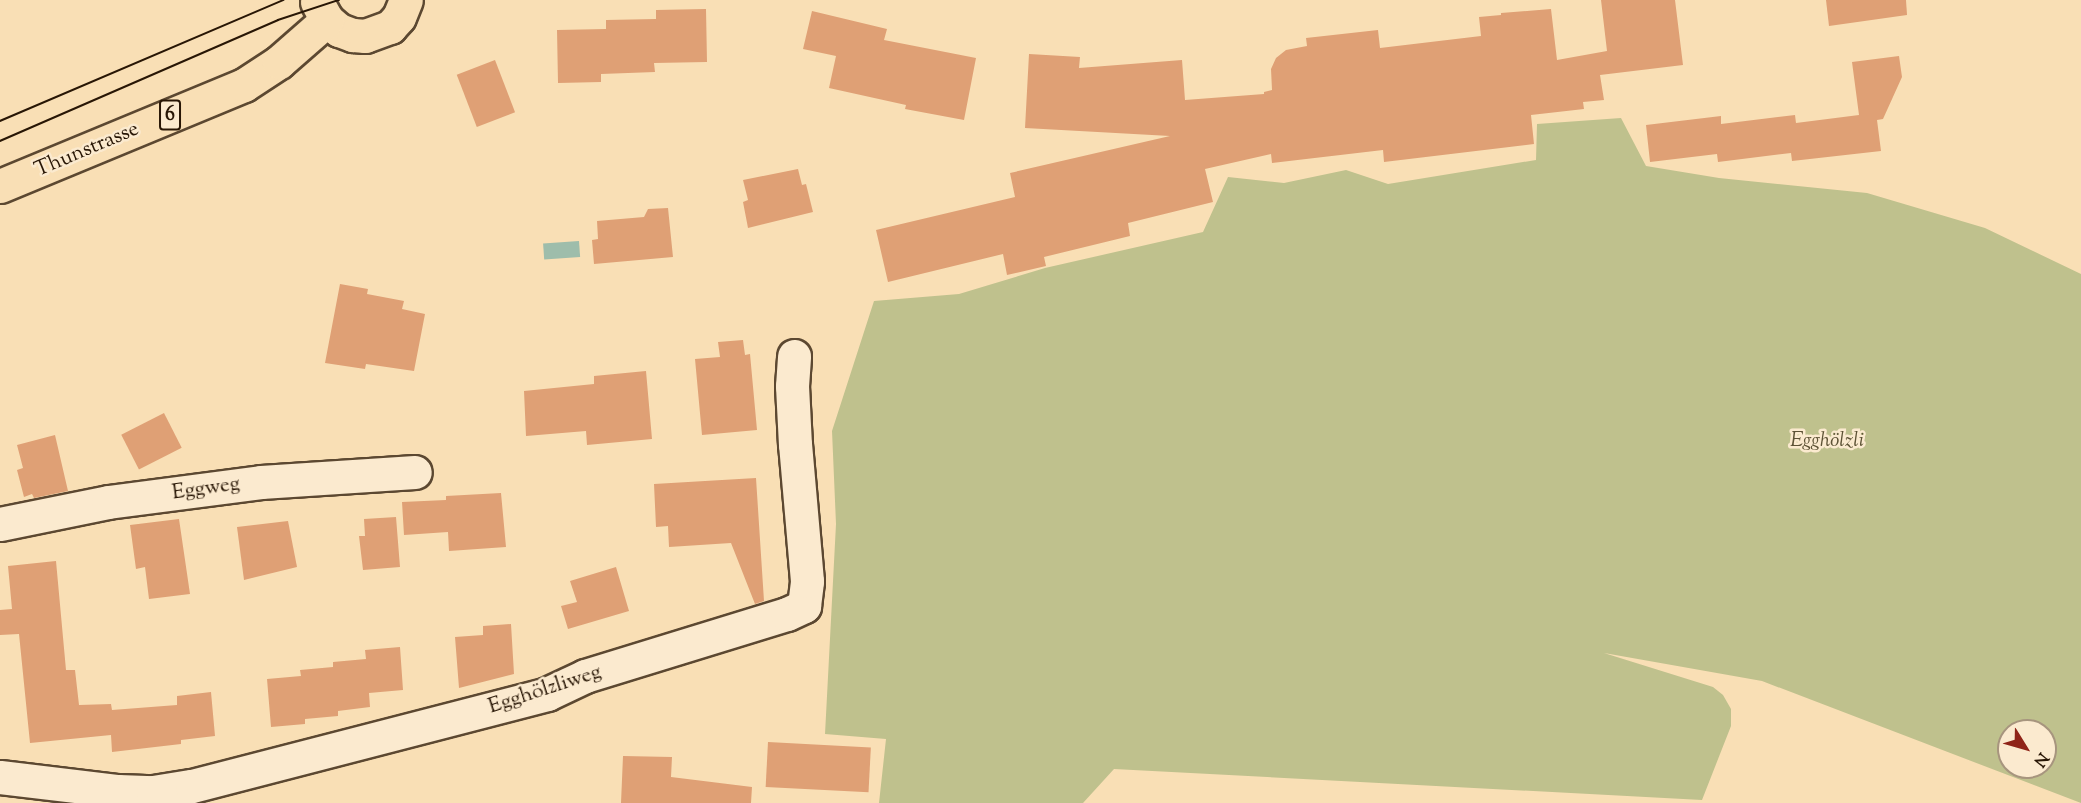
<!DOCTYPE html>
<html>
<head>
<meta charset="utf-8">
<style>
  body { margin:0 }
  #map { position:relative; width:2081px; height:803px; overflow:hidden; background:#f9dfb5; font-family:"Sorts Mill Goudy",serif }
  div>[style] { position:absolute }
  .green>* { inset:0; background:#bfc18d }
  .water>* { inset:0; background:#9ebdab; transform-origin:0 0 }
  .building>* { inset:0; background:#dfa075; transform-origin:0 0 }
  .roads { filter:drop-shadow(2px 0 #5c4831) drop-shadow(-2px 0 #5c4831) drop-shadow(0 2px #5c4831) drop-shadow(0 -2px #5c4831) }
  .minor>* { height:33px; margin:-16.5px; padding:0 16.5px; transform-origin:16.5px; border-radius:16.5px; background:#fbeacf }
  .major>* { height:33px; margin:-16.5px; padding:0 16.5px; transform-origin:16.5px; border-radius:16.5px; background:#f9dfb5 }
  .tram>* { height:1.5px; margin:-0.75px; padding:0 0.75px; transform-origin:0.75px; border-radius:0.75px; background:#281605 }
  span { translate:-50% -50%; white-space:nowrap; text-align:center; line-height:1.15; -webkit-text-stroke:5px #fbeacf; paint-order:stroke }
  .shield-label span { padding:2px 4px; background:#fbeacf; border:2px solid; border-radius:4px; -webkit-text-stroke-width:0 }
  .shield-label { font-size:20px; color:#281605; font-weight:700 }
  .street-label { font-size:21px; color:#281605 }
  .park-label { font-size:21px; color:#5d5235; font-style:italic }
  .north { position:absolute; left:1997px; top:719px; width:60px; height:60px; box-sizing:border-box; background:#fbeacf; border:2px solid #a7957e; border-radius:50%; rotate:127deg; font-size:16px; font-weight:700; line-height:24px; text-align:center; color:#281605 }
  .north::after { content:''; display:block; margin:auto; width:21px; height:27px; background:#8f2418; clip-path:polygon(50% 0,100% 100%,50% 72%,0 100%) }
</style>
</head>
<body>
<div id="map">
  <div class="green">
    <i style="clip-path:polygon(evenodd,1621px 118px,1646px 166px,1719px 178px,1867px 193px,1985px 228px,2081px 274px,2081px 803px,1762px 681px,1604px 653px,1713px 687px,1723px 695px,1731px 709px,1731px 726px,1702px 800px,1114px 769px,1083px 803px,879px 803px,886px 739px,825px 734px,836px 524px,832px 431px,874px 301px,959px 294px,1045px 268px,1203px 232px,1228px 177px,1284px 183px,1346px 170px,1388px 184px,1536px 160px,1537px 124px,1621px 118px,2009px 731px,2045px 731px,2045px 767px,2009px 767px,2009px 731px)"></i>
  </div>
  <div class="water">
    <i style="left:579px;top:241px;width:16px;height:36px;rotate:86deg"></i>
  </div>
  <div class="building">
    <i style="clip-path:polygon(1601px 0,1675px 0,1683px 65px,1600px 75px,1604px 100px,1583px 102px,1584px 109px,1531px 115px,1534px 144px,1384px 162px,1383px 150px,1272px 163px,1271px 154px,1205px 169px,1213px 202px,1128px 223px,1130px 236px,1044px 257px,1046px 266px,1007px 275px,1003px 254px,888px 282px,876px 230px,1015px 197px,1010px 173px,1170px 136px,1025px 128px,1029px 54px,1080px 57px,1079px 68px,1182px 60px,1185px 100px,1264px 94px,1264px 92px,1272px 90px,1271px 69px,1276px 58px,1286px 50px,1307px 46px,1306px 38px,1378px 30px,1380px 48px,1481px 36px,1479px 17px,1501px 15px,1501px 13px,1551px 9px,1557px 60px,1607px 51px)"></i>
    <i style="clip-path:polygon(1826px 0,1906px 0,1907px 15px,1829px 26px)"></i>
    <i style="clip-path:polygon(706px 9px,707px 62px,654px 63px,655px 72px,601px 74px,601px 82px,558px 83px,557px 30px,606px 29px,606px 20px,656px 19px,656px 10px)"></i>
    <i style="clip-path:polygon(812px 11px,887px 29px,884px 40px,976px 58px,964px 120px,905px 109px,906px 105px,829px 88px,836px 56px,803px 49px)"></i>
    <i style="clip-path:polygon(1899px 56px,1902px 77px,1883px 119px,1877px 120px,1881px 151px,1792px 161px,1791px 153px,1718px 162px,1717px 154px,1650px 162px,1646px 125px,1721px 116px,1721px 124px,1795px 115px,1796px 123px,1859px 115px,1852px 62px)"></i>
    <i style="left:495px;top:60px;width:56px;height:41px;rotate:69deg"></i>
    <i style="clip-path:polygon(798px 169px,802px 185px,806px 184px,813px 212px,748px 228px,743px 202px,748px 200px,743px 180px)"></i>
    <i style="clip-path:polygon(668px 208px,673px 257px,594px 264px,592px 240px,598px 239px,597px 221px,644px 217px,648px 209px)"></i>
    <i style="clip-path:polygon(340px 284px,368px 289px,367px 294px,404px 301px,402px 309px,425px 314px,414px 371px,366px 364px,365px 369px,325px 363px)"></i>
    <i style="clip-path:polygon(743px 340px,745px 355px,750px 354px,757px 430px,702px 435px,695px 359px,720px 357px,718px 342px)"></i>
    <i style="clip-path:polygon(646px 371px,652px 439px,587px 445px,586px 431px,526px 436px,524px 391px,594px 384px,594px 376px)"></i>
    <i style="left:164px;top:413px;width:39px;height:48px;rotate:63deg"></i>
    <i style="clip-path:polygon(55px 435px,68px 491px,34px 498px,32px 494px,24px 497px,17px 470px,23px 468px,17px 445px)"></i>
    <i style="clip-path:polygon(756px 478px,764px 601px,755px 604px,731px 543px,669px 547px,668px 526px,656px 527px,654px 484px)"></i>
    <i style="clip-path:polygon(501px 493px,506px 547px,449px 551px,448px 532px,404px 535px,402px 502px,446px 500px,446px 496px)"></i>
    <i style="clip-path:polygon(396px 517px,400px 567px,363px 570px,359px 536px,365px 536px,364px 519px)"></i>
    <i style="clip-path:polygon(179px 519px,190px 594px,149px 599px,145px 567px,136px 569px,130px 525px)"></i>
    <i style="clip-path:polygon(288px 521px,297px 567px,244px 580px,237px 527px)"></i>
    <i style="clip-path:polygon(56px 561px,66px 670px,75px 670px,79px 705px,111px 704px,112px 710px,177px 705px,177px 696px,211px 692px,215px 736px,181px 740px,181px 744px,112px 752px,111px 735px,30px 743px,19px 634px,0 635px,0 610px,12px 609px,8px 566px)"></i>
    <i style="clip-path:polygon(616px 567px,629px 611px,568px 629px,561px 606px,577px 602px,570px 581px)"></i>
    <i style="clip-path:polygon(511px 624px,514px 674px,459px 688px,455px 637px,483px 635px,483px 626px)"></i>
    <i style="clip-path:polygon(400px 647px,403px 690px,369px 693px,370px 707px,338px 711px,338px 716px,305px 719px,305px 724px,271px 727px,267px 679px,301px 676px,300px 670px,333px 667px,333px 662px,366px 659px,365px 650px)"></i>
    <i style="left:768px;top:742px;width:103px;height:45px;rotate:3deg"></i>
    <i style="clip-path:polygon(623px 756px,672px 757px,671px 777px,752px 787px,751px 803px,621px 803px)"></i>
  </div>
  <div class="roads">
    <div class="minor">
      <i style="left:0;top:524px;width:110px;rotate:-11.5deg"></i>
      <i style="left:108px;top:502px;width:154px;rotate:-7.4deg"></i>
      <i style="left:261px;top:482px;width:154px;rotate:-3.7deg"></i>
      <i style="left:0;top:777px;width:119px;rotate:6.8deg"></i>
      <i style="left:118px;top:791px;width:35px;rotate:2deg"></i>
      <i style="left:153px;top:792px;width:39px;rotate:-9deg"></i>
      <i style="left:192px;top:786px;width:367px;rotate:-14.5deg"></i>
      <i style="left:547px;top:694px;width:42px;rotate:-25.3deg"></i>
      <i style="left:585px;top:676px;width:211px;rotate:-17.1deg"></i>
      <i style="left:787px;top:614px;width:19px;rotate:-25deg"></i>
      <i style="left:804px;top:606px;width:25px;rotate:-83deg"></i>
      <i style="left:807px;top:581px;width:137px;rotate:-95deg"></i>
      <i style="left:795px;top:445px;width:59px;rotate:-92.9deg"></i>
      <i style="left:792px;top:386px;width:30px;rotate:-86deg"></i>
    </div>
    <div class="major">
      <i style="left:317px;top:2px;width:21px;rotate:61deg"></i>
      <i style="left:327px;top:20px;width:16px;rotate:40deg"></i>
      <i style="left:339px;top:30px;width:15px;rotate:20deg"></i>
      <i style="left:353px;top:35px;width:12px;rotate:5deg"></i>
      <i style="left:365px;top:36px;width:27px;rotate:-20deg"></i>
      <i style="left:390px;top:27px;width:13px;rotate:-48deg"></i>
      <i style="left:399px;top:17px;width:18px;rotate:-68deg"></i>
      <i style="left:0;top:186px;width:264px;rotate:-22.5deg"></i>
      <i style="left:244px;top:85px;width:42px;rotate:-33.3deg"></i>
      <i style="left:279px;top:62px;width:64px;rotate:-41.2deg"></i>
    </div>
  </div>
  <div class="tram">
    <i style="left:0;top:121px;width:308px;rotate:-23.1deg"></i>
    <i style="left:0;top:141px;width:303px;rotate:-23.5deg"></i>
    <i style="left:278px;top:20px;width:64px;rotate:-18.2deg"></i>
  </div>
  <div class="shield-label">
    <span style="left:170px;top:115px">6</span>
  </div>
  <div class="street-label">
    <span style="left:87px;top:150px;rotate:-23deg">Thunstrasse</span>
    <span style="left:206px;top:489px;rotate:-8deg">Eggweg</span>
    <span style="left:545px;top:690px;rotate:-18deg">Egghölzliweg</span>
  </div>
  <div class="park-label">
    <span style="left:1827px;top:441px">Egghölzli</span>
  </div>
  <div class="north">N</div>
</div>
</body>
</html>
